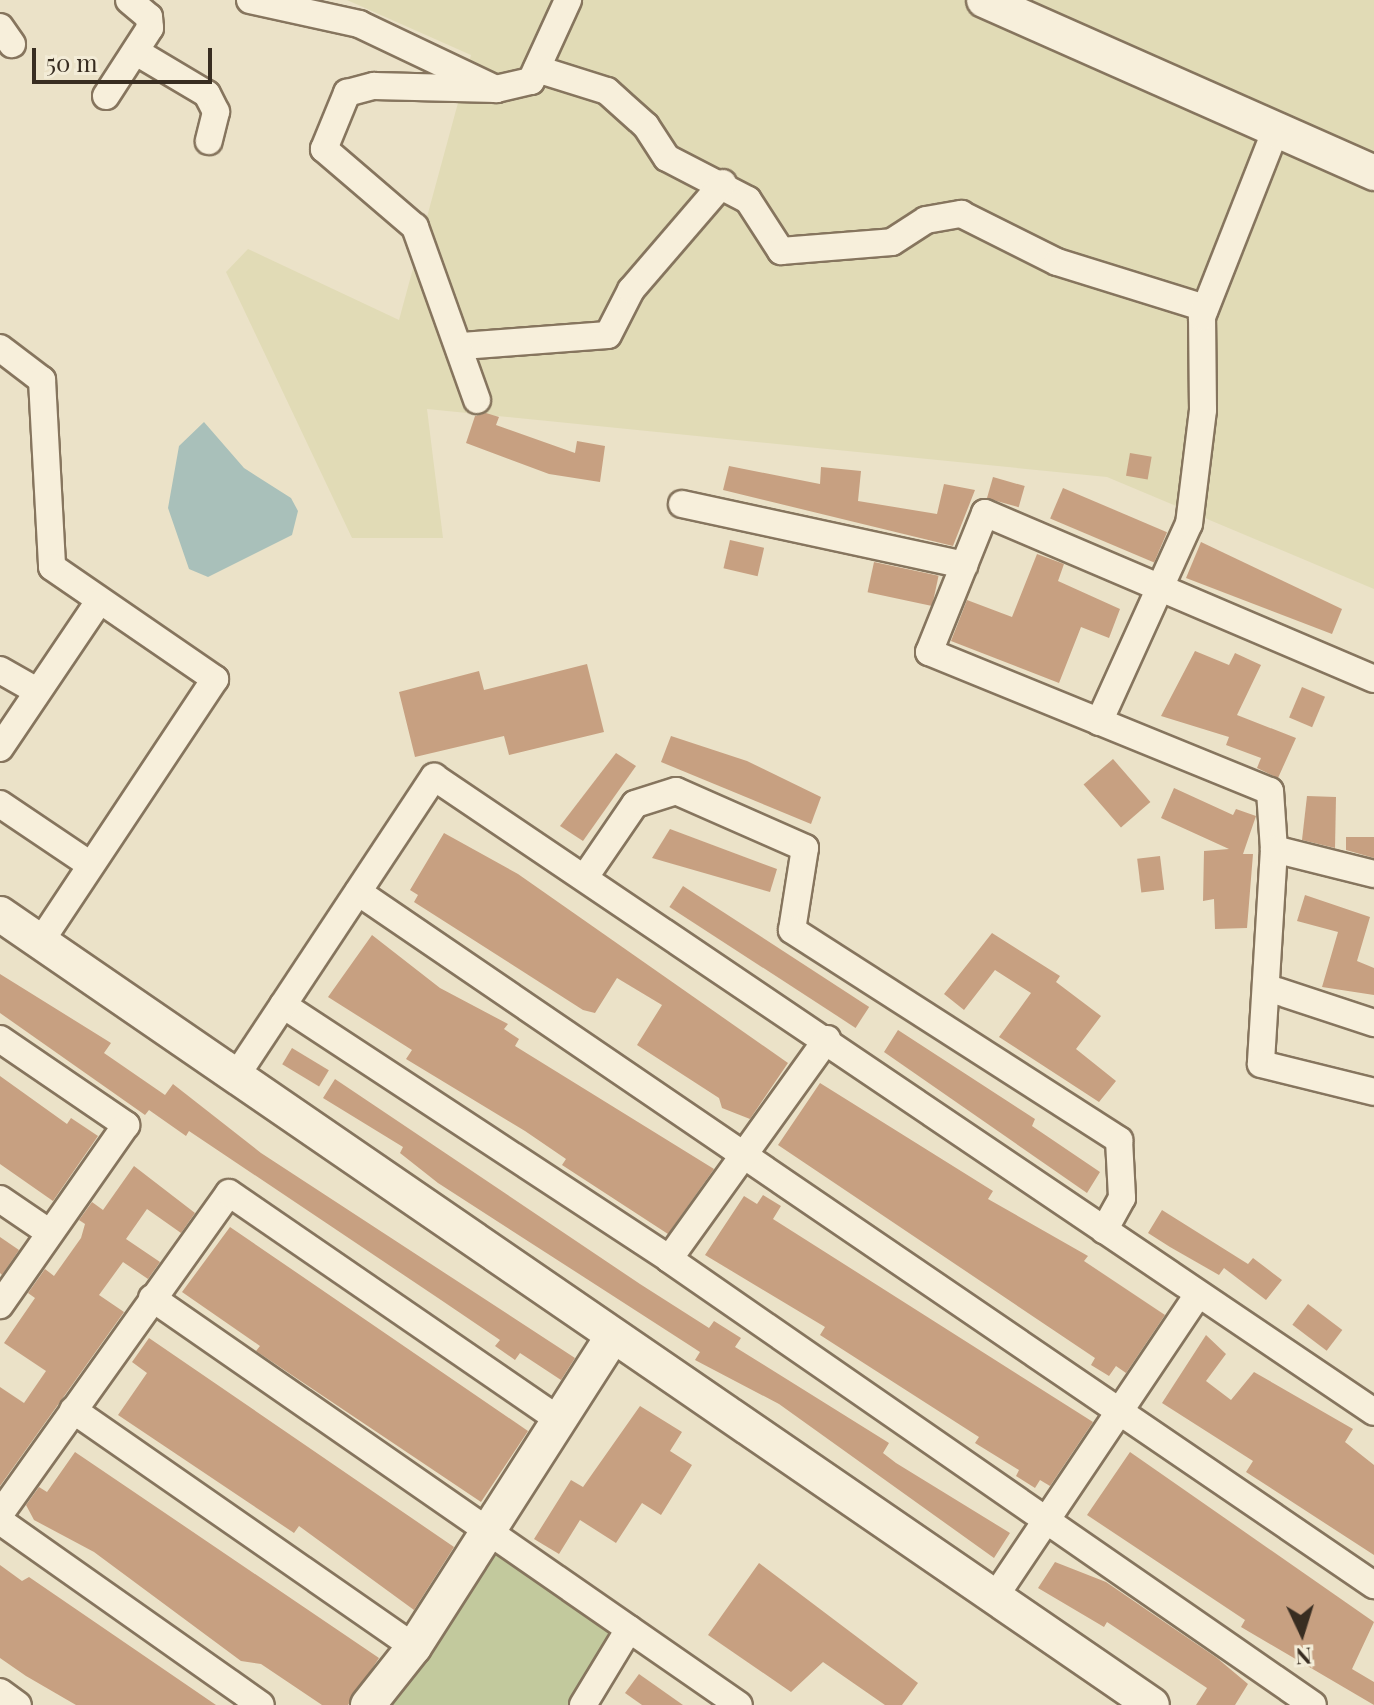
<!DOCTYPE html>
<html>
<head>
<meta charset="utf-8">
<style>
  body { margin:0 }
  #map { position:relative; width:1374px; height:1705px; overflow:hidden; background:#ebe2c8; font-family:"Playfair Display",serif }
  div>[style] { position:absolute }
  .farmland>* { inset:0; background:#e1dbb6 }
  .green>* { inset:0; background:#c2c99d }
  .water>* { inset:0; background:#a9c0ba }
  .building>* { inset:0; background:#c7a081; transform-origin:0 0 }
  .roads { filter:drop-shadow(2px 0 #86755e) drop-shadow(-2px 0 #86755e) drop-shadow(0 2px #86755e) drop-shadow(0 -2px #86755e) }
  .minor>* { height:26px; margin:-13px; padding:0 13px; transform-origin:13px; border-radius:13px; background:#f7efdb }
  .tertiary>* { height:34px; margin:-17px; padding:0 17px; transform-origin:17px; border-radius:17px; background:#f7efdb }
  span { translate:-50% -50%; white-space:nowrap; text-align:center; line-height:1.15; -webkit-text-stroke:6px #f3ecd7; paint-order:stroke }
  .north { position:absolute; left:1262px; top:1593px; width:80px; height:80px; -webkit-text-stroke:6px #f3ecd7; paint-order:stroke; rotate:176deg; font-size:22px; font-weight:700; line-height:32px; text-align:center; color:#382d21 }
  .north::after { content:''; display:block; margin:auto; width:28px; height:36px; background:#382d21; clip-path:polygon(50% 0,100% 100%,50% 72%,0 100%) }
  .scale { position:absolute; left:32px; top:48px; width:180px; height:36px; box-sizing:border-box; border:4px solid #382d21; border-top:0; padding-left:10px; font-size:24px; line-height:28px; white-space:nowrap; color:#382d21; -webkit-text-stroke:6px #f3ecd7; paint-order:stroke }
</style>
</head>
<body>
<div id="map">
  <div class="farmland">
    <i style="clip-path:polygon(347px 0,1374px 0,1374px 589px,1107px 477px,427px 409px,443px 538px,352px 538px,226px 272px,248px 249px,399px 320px,471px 55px)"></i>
  </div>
  <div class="green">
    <i style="clip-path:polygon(488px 1531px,629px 1629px,583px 1705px,369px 1705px)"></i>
  </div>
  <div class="water">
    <i style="clip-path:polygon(204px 422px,244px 468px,291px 498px,298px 511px,292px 535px,208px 577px,189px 569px,168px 508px,179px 446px)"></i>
  </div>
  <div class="building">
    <i style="clip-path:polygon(486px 413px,499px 417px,496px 425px,575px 453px,577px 441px,605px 446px,600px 482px,549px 474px,466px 443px,475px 416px)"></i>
    <i style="left:1130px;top:453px;width:22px;height:23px;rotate:10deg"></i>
    <i style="clip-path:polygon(729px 466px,820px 484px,821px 467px,861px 471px,858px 501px,937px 514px,944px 484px,975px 490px,953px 546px,723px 490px)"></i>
    <i style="left:993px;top:477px;width:33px;height:22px;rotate:16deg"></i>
    <i style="left:1063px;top:488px;width:113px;height:33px;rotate:23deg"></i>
    <i style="left:730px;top:540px;width:35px;height:29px;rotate:13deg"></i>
    <i style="clip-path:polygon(1201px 542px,1342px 609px,1332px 634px,1186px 578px)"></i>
    <i style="clip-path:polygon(1037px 554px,1064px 564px,1058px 581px,1120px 609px,1109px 638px,1081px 627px,1059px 683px,951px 641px,967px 600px,1012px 617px)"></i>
    <i style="left:874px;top:562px;width:66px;height:31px;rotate:12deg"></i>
    <i style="clip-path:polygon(1195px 651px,1229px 665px,1235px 653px,1261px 665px,1237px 715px,1296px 738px,1278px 778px,1257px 768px,1261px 758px,1226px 745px,1229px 737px,1161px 716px)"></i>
    <i style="clip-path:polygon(587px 664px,604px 732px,509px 755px,504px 736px,415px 757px,399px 692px,479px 671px,484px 690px)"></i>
    <i style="left:1302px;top:687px;width:25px;height:33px;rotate:23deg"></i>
    <i style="clip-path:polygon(671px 736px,747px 761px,821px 797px,811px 824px,661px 762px)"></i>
    <i style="clip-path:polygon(616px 753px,636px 766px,583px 841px,560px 826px)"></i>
    <i style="left:1113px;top:759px;width:57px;height:39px;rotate:49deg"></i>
    <i style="clip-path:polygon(1174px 788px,1233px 815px,1236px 809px,1256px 816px,1243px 854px,1253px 854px,1247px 928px,1215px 929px,1214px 899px,1203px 901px,1204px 851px,1229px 849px,1161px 818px)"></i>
    <i style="clip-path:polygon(1307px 796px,1336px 797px,1335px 848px,1302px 840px)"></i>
    <i style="clip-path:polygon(670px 829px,777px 869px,770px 892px,652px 858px)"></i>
    <i style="clip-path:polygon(444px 833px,518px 874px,788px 1063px,750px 1119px,722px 1108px,719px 1098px,637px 1045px,662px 1005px,617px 978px,595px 1013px,583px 1010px,414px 902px,418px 895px,410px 890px)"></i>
    <i style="clip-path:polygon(1346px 837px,1374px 837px,1374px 858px,1346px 850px)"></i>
    <i style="left:1160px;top:856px;width:34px;height:23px;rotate:83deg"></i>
    <i style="left:683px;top:886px;width:222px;height:25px;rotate:33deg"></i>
    <i style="clip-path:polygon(1305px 895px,1370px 917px,1357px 961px,1374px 968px,1374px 995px,1322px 987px,1338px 932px,1297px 921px)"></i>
    <i style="clip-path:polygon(992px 933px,1060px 976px,1056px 982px,1101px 1016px,1076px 1049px,1116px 1081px,1099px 1102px,999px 1037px,1031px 993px,995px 970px,964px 1010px,944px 994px)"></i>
    <i style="clip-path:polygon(372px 935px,440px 988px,508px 1024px,504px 1029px,519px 1039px,515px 1046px,714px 1169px,668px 1234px,562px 1165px,566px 1159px,525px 1131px,406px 1059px,412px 1050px,328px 997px)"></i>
    <i style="clip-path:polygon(0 974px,111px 1043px,104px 1053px,165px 1095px,173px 1084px,261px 1153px,575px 1358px,561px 1380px,520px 1353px,515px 1360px,495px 1346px,500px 1340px,441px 1300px,189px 1131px,186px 1136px,149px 1110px,145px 1115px,0 1013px)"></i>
    <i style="clip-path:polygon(898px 1030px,1035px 1119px,1032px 1126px,1100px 1172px,1087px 1193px,884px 1052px)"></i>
    <i style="left:292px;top:1048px;width:43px;height:19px;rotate:31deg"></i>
    <i style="clip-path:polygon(0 1076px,67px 1124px,71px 1118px,98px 1136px,53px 1201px,0 1164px)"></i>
    <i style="clip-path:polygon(335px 1079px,640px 1284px,709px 1328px,714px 1321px,741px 1338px,735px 1347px,889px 1443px,883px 1453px,896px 1463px,1010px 1533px,994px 1558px,779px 1404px,695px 1360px,700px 1352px,438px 1183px,400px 1153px,403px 1147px,323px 1098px)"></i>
    <i style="clip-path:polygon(820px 1083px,993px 1191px,988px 1199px,1088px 1256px,1084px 1261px,1165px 1315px,1126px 1373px,1116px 1366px,1109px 1376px,1091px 1365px,1095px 1358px,778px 1145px)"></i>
    <i style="clip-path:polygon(134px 1166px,195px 1213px,181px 1233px,147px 1209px,126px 1239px,160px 1262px,148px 1279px,123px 1262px,99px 1295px,124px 1312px,0 1486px,0 1387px,24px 1403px,46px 1371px,4px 1343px,35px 1298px,28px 1293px,45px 1269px,54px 1276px,81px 1238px,85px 1224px,79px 1220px,92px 1202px,103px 1210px)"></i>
    <i style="clip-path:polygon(763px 1195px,781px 1206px,773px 1219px,1093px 1422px,1050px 1486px,1040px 1480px,1035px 1488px,1016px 1476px,1019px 1470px,975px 1443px,979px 1437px,820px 1335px,825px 1327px,705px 1255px,744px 1196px,757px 1204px)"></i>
    <i style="clip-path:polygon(1162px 1210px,1248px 1264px,1253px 1258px,1282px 1280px,1266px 1300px,1224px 1268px,1219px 1275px,1170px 1247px,1148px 1233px)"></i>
    <i style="clip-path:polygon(230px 1227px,528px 1431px,481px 1502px,256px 1351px,260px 1346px,182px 1292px)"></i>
    <i style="clip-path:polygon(0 1237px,19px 1250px,2px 1275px,0 1273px)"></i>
    <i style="left:1308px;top:1304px;width:43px;height:26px;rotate:37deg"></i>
    <i style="clip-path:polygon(1206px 1335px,1226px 1354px,1206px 1381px,1231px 1400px,1254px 1372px,1353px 1429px,1345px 1442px,1374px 1465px,1374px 1555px,1246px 1472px,1253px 1461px,1162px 1403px)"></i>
    <i style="clip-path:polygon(149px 1338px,454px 1547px,414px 1610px,299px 1526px,294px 1533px,118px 1415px,147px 1373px,132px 1362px)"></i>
    <i style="clip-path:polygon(640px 1406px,682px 1432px,670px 1451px,692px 1465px,661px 1515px,642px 1503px,616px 1543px,580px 1520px,559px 1554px,534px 1539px,571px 1480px,583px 1487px)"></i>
    <i style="clip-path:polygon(75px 1452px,379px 1658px,348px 1705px,322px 1705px,261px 1664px,241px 1661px,94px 1552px,34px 1520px,26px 1505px,39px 1487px,47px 1492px)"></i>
    <i style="clip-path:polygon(1130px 1452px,1374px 1622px,1352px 1669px,1374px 1682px,1374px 1705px,1241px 1627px,1245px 1620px,1087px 1515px)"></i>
    <i style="clip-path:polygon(1055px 1562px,1106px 1582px,1217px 1658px,1248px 1684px,1235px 1705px,1196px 1705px,1207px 1688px,1107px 1622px,1104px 1627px,1038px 1588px)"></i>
    <i style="clip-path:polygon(759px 1563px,918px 1683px,902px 1705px,885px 1705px,823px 1662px,791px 1692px,708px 1635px)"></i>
    <i style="clip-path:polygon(0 1565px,22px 1581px,29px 1577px,216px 1705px,76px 1705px,26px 1676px,0 1658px)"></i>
    <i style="clip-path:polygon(639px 1674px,683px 1705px,642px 1705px,625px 1693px)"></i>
  </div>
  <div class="roads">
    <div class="minor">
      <i style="left:250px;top:0;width:112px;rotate:12.4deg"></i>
      <i style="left:359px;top:24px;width:152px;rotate:25.4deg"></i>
      <i style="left:496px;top:89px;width:36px;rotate:-13deg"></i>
      <i style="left:531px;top:81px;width:89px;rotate:-65.4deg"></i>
      <i style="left:0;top:27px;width:21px;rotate:55deg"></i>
      <i style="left:138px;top:53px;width:80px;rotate:30.7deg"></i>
      <i style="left:207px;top:94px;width:20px;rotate:63deg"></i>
      <i style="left:216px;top:112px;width:30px;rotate:104deg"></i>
      <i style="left:537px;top:69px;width:73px;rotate:17.4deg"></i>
      <i style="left:607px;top:91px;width:52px;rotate:41.9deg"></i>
      <i style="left:646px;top:126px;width:38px;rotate:57deg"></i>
      <i style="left:667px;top:158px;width:91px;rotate:27.4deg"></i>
      <i style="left:748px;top:200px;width:61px;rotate:57.1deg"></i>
      <i style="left:781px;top:251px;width:111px;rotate:-4.6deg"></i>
      <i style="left:892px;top:242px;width:40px;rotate:-32.9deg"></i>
      <i style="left:926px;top:220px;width:36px;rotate:-10deg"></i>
      <i style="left:961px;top:214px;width:107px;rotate:26.6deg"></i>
      <i style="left:1057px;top:262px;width:155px;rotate:17.3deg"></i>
      <i style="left:106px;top:96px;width:81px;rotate:-57.1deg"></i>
      <i style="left:150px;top:28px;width:11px;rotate:-95deg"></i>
      <i style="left:149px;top:17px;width:26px;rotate:-140deg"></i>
      <i style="left:462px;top:346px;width:146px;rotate:-4.3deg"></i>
      <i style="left:608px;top:335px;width:51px;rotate:-62.9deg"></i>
      <i style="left:631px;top:290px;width:141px;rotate:-49.3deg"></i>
      <i style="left:0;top:348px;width:53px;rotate:37.3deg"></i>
      <i style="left:42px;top:380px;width:187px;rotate:86.9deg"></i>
      <i style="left:52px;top:567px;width:198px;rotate:34.5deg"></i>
      <i style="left:215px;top:679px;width:315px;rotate:123.6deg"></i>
      <i style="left:477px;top:400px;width:184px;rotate:-109.7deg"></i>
      <i style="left:415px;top:227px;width:120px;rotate:-139.4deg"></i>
      <i style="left:324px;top:149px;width:61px;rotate:-67.7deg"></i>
      <i style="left:347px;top:93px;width:28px;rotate:-15deg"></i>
      <i style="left:374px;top:86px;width:122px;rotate:1.4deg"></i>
      <i style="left:682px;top:504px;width:289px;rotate:12.2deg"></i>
      <i style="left:0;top:670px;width:43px;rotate:29.6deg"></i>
      <i style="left:1374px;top:679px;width:423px;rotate:-156.9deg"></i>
      <i style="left:985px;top:513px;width:150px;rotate:111.9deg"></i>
      <i style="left:929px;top:652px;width:368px;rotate:22.2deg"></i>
      <i style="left:1270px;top:791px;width:58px;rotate:86.1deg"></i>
      <i style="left:1274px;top:849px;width:215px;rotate:93.5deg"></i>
      <i style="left:1261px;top:1064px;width:116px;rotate:13.9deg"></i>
      <i style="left:1099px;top:722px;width:217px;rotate:-65.6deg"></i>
      <i style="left:1189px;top:524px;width:115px;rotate:-83deg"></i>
      <i style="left:1203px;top:410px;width:93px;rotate:-90.6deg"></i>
      <i style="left:1202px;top:317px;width:202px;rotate:-68.5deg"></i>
      <i style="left:0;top:748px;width:174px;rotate:-56deg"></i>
      <i style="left:0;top:804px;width:107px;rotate:34deg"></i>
      <i style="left:1274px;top:849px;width:103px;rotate:14deg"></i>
      <i style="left:585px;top:877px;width:88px;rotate:-55.6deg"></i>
      <i style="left:635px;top:804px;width:43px;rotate:-17.6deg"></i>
      <i style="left:676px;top:791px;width:141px;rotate:23.8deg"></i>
      <i style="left:805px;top:848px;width:83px;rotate:99deg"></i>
      <i style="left:792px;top:930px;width:389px;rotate:32.7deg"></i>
      <i style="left:1119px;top:1140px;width:58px;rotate:87deg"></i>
      <i style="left:1122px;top:1198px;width:37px;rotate:119deg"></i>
      <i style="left:358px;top:892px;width:1230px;rotate:34.3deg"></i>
      <i style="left:1268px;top:988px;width:112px;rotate:18.3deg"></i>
      <i style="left:283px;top:1005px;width:462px;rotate:33.3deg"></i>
      <i style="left:669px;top:1259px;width:783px;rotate:34.7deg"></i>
      <i style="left:0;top:1039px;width:153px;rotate:34.3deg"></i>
      <i style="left:126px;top:1125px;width:220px;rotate:125deg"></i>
      <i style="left:236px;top:1076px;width:359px;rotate:-56.5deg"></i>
      <i style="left:434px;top:777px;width:1134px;rotate:34.04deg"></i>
      <i style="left:0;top:1199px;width:60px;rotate:34.2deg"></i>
      <i style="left:669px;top:1259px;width:271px;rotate:-54.3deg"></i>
      <i style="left:152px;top:1298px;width:714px;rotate:34.74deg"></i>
      <i style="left:73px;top:1410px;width:415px;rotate:34.8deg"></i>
      <i style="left:0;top:1514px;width:394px;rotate:-54.5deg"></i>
      <i style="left:229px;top:1193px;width:401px;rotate:34.5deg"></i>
      <i style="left:0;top:1521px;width:319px;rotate:35.2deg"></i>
      <i style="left:994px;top:1598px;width:366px;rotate:-56.1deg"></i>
      <i style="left:0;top:1692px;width:22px;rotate:36deg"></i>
      <i style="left:583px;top:1705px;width:89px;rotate:-58.8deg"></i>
    </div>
    <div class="tertiary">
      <i style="left:984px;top:0;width:427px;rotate:23.9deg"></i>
      <i style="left:0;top:914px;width:1397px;rotate:34.47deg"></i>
      <i style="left:368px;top:1705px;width:74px;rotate:-51.6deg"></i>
      <i style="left:414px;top:1647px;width:368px;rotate:-57.4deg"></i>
    </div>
  </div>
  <div class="north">N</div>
  <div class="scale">50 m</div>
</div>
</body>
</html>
